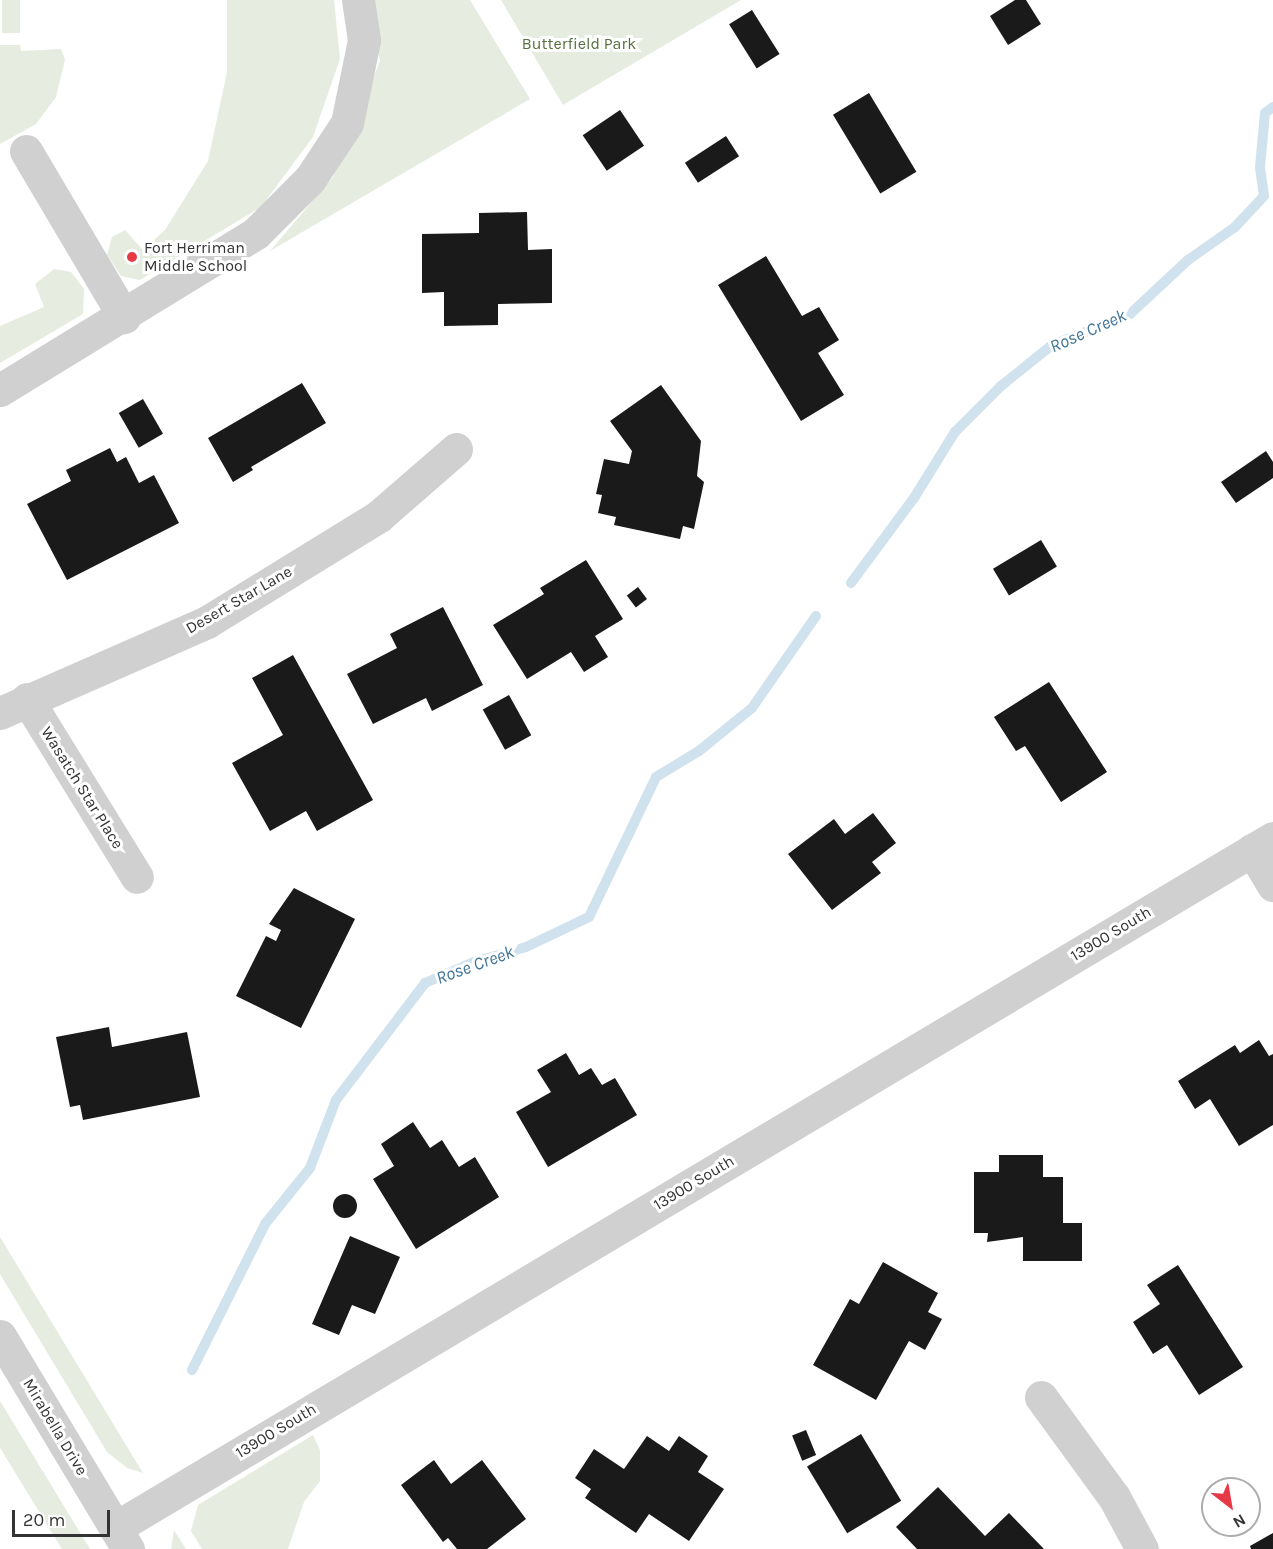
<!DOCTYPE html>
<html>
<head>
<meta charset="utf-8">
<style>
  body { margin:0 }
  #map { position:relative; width:1273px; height:1549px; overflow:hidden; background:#fff; font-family:Karla,sans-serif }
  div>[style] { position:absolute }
  .green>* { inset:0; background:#e6ecdf; transform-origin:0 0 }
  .stream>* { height:10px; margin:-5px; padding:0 5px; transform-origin:5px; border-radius:5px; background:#cfe2ee }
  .building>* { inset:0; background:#1a1a1a; transform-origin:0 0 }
  .round { border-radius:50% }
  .minor>* { height:33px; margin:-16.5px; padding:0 16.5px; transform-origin:16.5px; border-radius:16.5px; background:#d0d0d0 }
  .dots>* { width:16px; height:16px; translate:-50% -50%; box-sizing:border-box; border:3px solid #fff; border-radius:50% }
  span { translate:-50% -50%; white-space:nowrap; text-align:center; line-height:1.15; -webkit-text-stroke:6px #fff; paint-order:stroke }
  .park-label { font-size:16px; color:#56703f }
  .poi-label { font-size:16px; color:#333 }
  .left { translate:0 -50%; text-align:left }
  .street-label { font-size:16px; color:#333 }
  .water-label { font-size:18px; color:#3f7597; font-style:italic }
  .north { position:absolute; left:1201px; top:1477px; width:60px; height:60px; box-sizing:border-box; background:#fff; border:2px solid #adadad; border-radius:50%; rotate:149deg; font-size:16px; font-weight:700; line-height:24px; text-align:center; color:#333 }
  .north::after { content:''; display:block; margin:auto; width:21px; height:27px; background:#e63946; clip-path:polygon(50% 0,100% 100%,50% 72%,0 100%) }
  .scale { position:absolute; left:12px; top:1510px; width:98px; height:27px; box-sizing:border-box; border:3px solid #333; border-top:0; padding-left:8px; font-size:18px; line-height:21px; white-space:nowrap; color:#333; -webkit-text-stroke:4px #fff; paint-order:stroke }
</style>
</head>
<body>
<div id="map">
  <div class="green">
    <i style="left:2px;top:0;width:18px;height:33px"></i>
    <i style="clip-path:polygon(227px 0,334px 0,340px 59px,313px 137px,261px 207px,140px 280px,121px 276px,107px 255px,112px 237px,125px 230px,143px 250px,165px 230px,208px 161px,227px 72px)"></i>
    <i style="clip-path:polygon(369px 0,470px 0,530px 99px,270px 251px,333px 177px,380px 61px)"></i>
    <i style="clip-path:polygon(501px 0,741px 0,563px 105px)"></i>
    <i style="clip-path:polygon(0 45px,20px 45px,21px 51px,61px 49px,65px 60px,56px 97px,36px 124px,0 144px)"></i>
    <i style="clip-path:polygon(54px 269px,71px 272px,84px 289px,83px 314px,0 363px,0 326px,44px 307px,35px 284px)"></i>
    <i style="clip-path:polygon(0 1237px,143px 1473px,127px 1468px,107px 1452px,0 1274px)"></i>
    <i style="clip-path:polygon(0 1401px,90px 1549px,62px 1549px,0 1448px)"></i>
    <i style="clip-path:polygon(313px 1435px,320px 1450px,320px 1481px,304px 1502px,288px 1549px,202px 1549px,191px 1531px,198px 1505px)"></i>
    <i style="clip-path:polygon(174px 1530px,186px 1549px,171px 1549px)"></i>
  </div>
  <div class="stream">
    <i style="left:851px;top:583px;width:106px;rotate:-53.5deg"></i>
    <i style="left:914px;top:498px;width:78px;rotate:-58.2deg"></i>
    <i style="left:955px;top:432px;width:65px;rotate:-45deg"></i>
    <i style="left:1001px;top:386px;width:65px;rotate:-38.8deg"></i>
    <i style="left:1052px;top:345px;width:83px;rotate:-21.3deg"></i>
    <i style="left:1129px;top:315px;width:81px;rotate:-43deg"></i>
    <i style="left:1188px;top:260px;width:57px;rotate:-35.1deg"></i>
    <i style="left:1235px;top:227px;width:42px;rotate:-46.9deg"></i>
    <i style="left:1264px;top:196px;width:29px;rotate:-98deg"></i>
    <i style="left:1260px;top:167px;width:54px;rotate:-84.7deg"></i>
    <i style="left:1265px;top:113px;width:10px;rotate:-37deg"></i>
    <i style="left:192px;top:1370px;width:163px;rotate:-63.4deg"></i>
    <i style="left:265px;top:1224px;width:72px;rotate:-51.2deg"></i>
    <i style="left:310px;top:1168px;width:73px;rotate:-69.1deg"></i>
    <i style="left:336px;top:1100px;width:147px;rotate:-52.7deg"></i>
    <i style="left:425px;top:983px;width:53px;rotate:-23.2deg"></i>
    <i style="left:474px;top:962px;width:54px;rotate:-16.1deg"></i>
    <i style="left:526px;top:947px;width:70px;rotate:-25.5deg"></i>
    <i style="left:589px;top:917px;width:155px;rotate:-64.4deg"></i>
    <i style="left:656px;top:777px;width:50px;rotate:-31.2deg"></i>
    <i style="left:699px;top:751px;width:68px;rotate:-39.1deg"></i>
    <i style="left:752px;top:708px;width:112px;rotate:-55.2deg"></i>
  </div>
  <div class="building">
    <i style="clip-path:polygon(1015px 0,1026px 0,1041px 24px,1008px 45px,990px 16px)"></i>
    <i style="left:752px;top:10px;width:52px;height:27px;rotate:58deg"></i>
    <i style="left:869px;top:93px;width:92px;height:42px;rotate:59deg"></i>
    <i style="left:620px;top:110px;width:43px;height:45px;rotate:56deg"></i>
    <i style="left:726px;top:136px;width:24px;height:49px;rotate:57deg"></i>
    <i style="clip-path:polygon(527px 212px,528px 250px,552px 249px,552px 303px,498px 304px,498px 325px,444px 326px,444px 292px,422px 293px,422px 234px,479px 233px,479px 213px)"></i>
    <i style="clip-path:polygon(766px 256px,802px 316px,819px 307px,839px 340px,818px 353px,844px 395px,801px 421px,718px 285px)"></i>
    <i style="clip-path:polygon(302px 383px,326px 423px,251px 467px,253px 470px,233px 482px,208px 438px)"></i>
    <i style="clip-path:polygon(661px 385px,701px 441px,697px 476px,704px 482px,694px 529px,683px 526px,680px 539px,614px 525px,616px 517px,598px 513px,602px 495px,596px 494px,604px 459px,629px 464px,632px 451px,610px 421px)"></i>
    <i style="left:143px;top:399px;width:40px;height:28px;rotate:60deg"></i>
    <i style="clip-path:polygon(110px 448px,117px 462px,126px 457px,139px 483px,154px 475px,179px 523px,67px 580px,27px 504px,71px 481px,66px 470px)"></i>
    <i style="clip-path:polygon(1266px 451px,1273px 462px,1273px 478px,1236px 503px,1221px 482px)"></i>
    <i style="left:1041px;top:540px;width:31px;height:56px;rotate:59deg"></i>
    <i style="clip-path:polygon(586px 560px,623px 619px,595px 636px,608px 657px,584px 672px,571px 652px,527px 679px,493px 625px,544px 594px,540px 588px)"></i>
    <i style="left:638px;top:587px;width:15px;height:14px;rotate:53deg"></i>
    <i style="clip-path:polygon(443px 607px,483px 685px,432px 711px,426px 698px,373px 724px,347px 674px,397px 648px,390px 634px)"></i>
    <i style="clip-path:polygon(293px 655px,373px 800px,317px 831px,306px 811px,270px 831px,232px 763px,283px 735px,252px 678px)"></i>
    <i style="clip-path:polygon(1049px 682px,1107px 772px,1061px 802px,1025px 746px,1016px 751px,994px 717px)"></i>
    <i style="left:509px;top:695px;width:46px;height:30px;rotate:61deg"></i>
    <i style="clip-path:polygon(873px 813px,896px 843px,872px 862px,881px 873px,832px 910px,788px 854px,834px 819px,845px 834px)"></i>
    <i style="clip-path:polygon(294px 888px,355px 919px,301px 1028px,236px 996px,266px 936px,276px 941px,281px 930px,269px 924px)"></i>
    <i style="clip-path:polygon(109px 1027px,112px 1047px,187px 1032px,200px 1097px,83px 1120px,80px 1105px,70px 1107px,56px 1037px)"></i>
    <i style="clip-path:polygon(1259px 1040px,1269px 1056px,1273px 1054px,1273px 1125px,1239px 1146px,1210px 1099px,1195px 1109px,1178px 1081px,1235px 1045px,1240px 1053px)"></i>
    <i style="clip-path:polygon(566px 1053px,579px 1075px,591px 1068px,602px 1085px,615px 1078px,637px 1115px,548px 1167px,516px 1112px,551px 1092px,537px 1070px)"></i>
    <i style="clip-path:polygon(413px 1122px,430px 1148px,442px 1140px,459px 1167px,475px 1157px,499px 1197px,416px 1249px,373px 1179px,394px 1166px,381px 1144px)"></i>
    <i style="clip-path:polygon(999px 1155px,1043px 1155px,1043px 1177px,1063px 1177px,1063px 1223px,1082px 1223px,1082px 1261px,1023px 1261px,1023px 1237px,987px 1242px,988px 1233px,974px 1233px,974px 1172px,999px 1172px)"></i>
    <i class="round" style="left:333px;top:1194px;width:24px;height:24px"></i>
    <i style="clip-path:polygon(350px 1236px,400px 1257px,375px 1314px,352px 1305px,339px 1335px,312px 1324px)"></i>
    <i style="clip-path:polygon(883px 1262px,938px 1293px,928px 1312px,942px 1319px,925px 1350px,909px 1341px,876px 1400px,813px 1365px,850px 1299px,859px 1304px)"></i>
    <i style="clip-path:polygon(1178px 1265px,1243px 1367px,1199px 1395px,1167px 1345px,1153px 1354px,1133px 1322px,1160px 1304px,1147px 1285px)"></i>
    <i style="left:806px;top:1430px;width:27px;height:15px;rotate:68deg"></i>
    <i style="left:861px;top:1434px;width:78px;height:63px;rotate:59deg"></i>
    <i style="clip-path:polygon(647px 1436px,669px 1451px,679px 1436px,708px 1456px,698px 1472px,724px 1489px,689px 1541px,649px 1514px,636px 1533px,585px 1498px,591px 1489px,575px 1478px,594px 1449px,624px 1469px)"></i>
    <i style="clip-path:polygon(434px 1460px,451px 1484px,482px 1460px,526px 1519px,487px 1549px,457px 1549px,448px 1538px,443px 1542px,401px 1485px)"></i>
    <i style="clip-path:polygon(938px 1487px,985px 1536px,1009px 1513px,1044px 1549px,917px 1549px,896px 1527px)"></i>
    <i style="clip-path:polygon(1273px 1533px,1273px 1549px,1251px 1549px,1250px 1546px)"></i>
  </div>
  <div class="minor">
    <i style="left:26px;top:151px;width:193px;rotate:59.4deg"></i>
    <i style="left:0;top:390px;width:300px;rotate:-31.5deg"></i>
    <i style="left:256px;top:233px;width:76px;rotate:-45deg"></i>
    <i style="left:310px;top:179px;width:67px;rotate:-56.5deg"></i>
    <i style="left:347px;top:123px;width:85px;rotate:-78.4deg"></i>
    <i style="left:364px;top:40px;width:40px;rotate:-98.5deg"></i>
    <i style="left:27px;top:699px;width:209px;rotate:58.3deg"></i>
    <i style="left:0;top:713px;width:226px;rotate:-23.7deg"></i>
    <i style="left:207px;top:622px;width:202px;rotate:-31.6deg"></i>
    <i style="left:379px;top:516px;width:102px;rotate:-41deg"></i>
    <i style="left:1252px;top:850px;width:41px;rotate:59deg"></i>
    <i style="left:0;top:1336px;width:249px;rotate:59deg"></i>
    <i style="left:1041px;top:1397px;width:124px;rotate:53.9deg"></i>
    <i style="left:1114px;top:1497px;width:59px;rotate:61.7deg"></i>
    <i style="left:115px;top:1528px;width:1348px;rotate:-30.79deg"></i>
  </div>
  <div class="dots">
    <i style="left:132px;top:257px;background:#e63946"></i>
  </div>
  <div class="park-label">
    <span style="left:579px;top:44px">Butterfield Park</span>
  </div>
  <div class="poi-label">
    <span class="left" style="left:144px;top:257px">Fort Herriman<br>Middle School</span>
  </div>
  <div class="street-label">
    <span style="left:239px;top:600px;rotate:-30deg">Desert Star Lane</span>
    <span style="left:82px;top:788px;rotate:58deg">Wasatch Star Place</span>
    <span style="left:1111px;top:934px;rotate:-31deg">13900 South</span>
    <span style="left:694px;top:1183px;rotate:-31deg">13900 South</span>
    <span style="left:55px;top:1427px;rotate:59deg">Mirabella Drive</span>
    <span style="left:276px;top:1431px;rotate:-31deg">13900 South</span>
  </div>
  <div class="water-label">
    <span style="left:1088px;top:331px;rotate:-24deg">Rose Creek</span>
    <span style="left:475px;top:965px;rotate:-20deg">Rose Creek</span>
  </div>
  <div class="north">N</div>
  <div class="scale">20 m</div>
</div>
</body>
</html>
